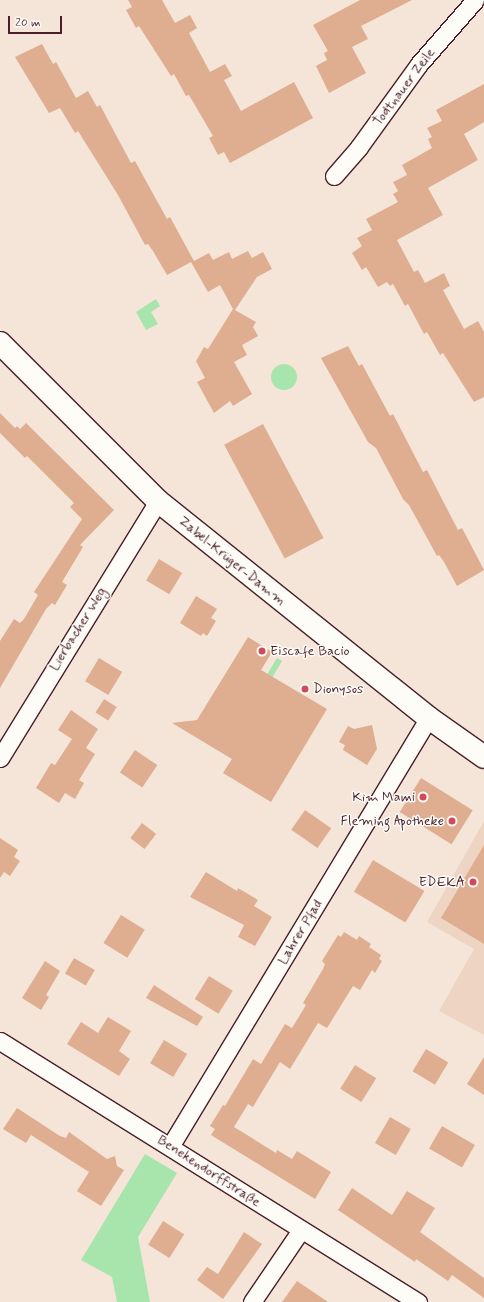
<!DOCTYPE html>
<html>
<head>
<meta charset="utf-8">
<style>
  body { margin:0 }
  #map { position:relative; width:484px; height:1302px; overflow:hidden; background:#f4e5d8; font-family:Mynerve,sans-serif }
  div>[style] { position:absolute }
  .built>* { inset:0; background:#eed4c3 }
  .green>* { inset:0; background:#a8e5ac; transform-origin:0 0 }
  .round { border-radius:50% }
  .building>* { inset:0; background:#dfae91; transform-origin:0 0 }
  .roads { filter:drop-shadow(1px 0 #4a1f2b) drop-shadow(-1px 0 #4a1f2b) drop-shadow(0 1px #4a1f2b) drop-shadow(0 -1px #4a1f2b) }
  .street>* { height:17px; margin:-8.5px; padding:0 8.5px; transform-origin:8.5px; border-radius:8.5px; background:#fdfcf7 }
  .secondary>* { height:22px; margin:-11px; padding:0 11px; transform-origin:11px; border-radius:11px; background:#fdfcf7 }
  .dots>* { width:11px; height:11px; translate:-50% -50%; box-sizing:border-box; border:2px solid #fdfcf7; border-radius:50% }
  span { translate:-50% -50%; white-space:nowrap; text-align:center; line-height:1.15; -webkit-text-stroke:3px #fdfcf7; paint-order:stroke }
  .street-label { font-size:14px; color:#4a1f2b }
  .poi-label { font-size:14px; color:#4a1f2b }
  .left { translate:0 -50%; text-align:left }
  .right { translate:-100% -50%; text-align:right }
  .scale { position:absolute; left:8px; top:16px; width:54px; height:18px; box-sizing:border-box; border:2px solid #4a1f2b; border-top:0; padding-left:5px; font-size:12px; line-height:14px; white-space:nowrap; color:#4a1f2b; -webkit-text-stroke:3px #fdfcf7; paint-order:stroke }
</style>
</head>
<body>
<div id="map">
  <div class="built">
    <i style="clip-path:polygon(484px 821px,484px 1035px,439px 1011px,474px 949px,427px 922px)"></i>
  </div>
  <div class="green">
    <i style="clip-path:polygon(156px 299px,160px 306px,151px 312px,158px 324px,146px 330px,136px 312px)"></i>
    <i class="round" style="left:271px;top:364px;width:26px;height:26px"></i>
    <i style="left:277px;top:658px;width:6px;height:70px;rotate:31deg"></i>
    <i style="clip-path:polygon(145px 1154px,177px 1173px,138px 1237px,150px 1302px,117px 1302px,112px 1277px,81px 1260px)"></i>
  </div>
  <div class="building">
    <i style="clip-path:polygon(128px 0,162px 0,175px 23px,190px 15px,197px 28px,189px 33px,210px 72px,225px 64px,232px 76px,224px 80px,241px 111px,294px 82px,313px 118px,230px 163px,224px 152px,218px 155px,209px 138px,213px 136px,189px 95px,186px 96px,174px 74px,171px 76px,139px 26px,136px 28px,126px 10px,132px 7px)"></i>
    <i style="clip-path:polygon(360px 0,412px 0,361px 26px,368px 39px,352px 47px,366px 73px,329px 93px,316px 66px,327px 60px,324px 53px,328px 51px,313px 25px)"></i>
    <i style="clip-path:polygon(42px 44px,53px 64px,56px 62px,76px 98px,88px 91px,97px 107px,100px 105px,131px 163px,135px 161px,167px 219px,170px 217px,194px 261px,209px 253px,213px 260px,229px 252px,232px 259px,248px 251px,252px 258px,263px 252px,272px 269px,257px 277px,235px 310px,256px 322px,253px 327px,258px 336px,242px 345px,247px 355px,234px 362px,252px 394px,233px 406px,230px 401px,214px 413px,197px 382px,205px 378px,196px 361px,204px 347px,208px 349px,233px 309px,220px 285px,208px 292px,191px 262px,167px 275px,153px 251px,148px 244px,145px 245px,118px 195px,78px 131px,75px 133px,60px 108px,49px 113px,15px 57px)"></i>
    <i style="clip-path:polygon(484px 84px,484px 122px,464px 134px,478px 160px,428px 188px,443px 215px,397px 240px,414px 272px,418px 270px,425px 283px,444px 273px,450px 286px,443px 290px,464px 329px,478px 321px,484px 332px,484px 397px,474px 402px,443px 353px,440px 355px,427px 332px,424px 334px,408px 304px,405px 306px,393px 284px,390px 286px,387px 282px,378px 287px,366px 267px,362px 270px,352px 253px,362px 246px,357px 238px,372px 230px,366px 219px,398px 202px,393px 194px,398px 191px,393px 182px,407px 175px,402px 165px,432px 148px,428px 139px,432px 137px,427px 128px,442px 121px,436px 110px)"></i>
    <i style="clip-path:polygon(348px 346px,359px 366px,362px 364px,390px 416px,393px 414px,423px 472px,427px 470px,458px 530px,462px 528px,484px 570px,457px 586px,444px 562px,439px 555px,437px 556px,409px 505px,403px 499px,376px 448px,368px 442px,321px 358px)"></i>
    <i style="clip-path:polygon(0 413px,15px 428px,17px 426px,20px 429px,26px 423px,114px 510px,80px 545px,83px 547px,62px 582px,67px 585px,55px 605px,52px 603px,46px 609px,0 688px,0 641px,14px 619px,20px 623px,24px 619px,38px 595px,34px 592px,82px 519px,70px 507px,74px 503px,27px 456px,25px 458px,0 433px)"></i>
    <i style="left:263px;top:424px;width:129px;height:44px;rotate:62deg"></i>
    <i style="left:159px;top:559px;width:27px;height:25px;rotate:31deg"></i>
    <i style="clip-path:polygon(196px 596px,217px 609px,211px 618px,216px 621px,207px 636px,203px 633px,201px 636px,180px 623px)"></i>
    <i style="clip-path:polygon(248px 637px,272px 652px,261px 670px,327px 709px,271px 802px,223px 773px,232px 759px,172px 723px,197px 720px)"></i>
    <i style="left:99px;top:658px;width:27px;height:27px;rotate:31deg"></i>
    <i style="left:104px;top:699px;width:15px;height:16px;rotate:32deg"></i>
    <i style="clip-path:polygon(71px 710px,98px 729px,86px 748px,95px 754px,79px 780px,84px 783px,75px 799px,65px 793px,59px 803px,36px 788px,51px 763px,55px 765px,72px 739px,58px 730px)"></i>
    <i style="clip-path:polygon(372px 725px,377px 749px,367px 765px,343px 750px,345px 745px,339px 742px,348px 726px,354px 729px)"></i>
    <i style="left:135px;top:750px;width:27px;height:27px;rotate:34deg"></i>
    <i style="left:421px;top:778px;width:61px;height:40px;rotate:32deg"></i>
    <i style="left:305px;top:810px;width:32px;height:24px;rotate:35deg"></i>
    <i style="left:142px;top:823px;width:18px;height:19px;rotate:38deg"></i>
    <i style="clip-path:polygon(0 838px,18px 850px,14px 857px,20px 861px,10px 876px,4px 872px,0 878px)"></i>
    <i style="clip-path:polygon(484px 845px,484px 944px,441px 918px)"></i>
    <i style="left:373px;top:860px;width:60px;height:37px;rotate:31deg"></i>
    <i style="clip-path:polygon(206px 872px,237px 891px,238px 888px,258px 900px,254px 906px,272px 917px,255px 946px,238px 937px,244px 925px,190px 897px)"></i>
    <i style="left:121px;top:915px;width:28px;height:33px;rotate:32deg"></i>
    <i style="clip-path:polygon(344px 932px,357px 940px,359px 936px,371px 944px,369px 947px,381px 955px,379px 959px,382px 961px,375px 973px,372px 970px,360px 990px,353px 986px,327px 1028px,318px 1023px,290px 1069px,280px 1062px,253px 1107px,248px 1104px,234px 1127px,276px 1153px,277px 1150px,292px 1159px,297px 1151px,331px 1172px,315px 1199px,211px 1135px,215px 1129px,210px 1126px,223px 1105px,225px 1106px,253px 1059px,261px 1064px,285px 1024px,292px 1028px,306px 1005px,303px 1003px,323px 969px,325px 964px,322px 961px,338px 935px,341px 937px)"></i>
    <i style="left:74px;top:958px;width:24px;height:18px;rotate:30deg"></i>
    <i style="clip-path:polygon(45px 961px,60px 971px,46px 995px,49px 997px,41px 1010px,22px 998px)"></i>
    <i style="left:209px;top:976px;width:28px;height:27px;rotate:32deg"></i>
    <i style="clip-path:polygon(154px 985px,203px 1017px,197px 1026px,146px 998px)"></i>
    <i style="clip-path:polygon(108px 1017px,131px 1031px,119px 1051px,130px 1059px,119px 1076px,67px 1044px,81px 1022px,98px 1033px)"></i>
    <i style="left:164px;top:1040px;width:27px;height:27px;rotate:31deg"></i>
    <i style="left:426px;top:1049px;width:26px;height:26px;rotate:31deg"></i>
    <i style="clip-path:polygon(484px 1057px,484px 1095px,467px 1084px)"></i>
    <i style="left:355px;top:1065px;width:25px;height:28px;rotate:32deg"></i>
    <i style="clip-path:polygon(17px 1108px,60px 1136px,66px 1138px,69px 1132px,107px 1159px,115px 1156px,117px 1166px,124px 1170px,101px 1206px,77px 1191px,89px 1172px,31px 1135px,26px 1143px,3px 1129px)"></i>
    <i style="left:390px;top:1117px;width:24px;height:30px;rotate:30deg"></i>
    <i style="left:442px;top:1126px;width:38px;height:26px;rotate:30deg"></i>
    <i style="clip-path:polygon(352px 1188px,392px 1215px,407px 1191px,435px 1208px,420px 1232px,484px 1278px,484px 1298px,452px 1275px,448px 1281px,416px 1259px,415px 1262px,338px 1210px)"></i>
    <i style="left:163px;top:1221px;width:25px;height:28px;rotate:32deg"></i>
    <i style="clip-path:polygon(244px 1232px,262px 1244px,223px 1299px,197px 1280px,207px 1267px,218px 1274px)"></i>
    <i style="clip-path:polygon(297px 1281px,328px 1302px,282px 1302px)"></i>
  </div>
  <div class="roads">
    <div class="street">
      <i style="left:334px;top:176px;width:38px;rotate:-49deg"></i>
      <i style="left:359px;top:147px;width:102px;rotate:-54.1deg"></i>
      <i style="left:419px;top:64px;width:85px;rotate:-48.8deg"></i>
      <i style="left:0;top:758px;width:302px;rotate:-58.4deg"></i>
      <i style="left:0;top:1041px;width:493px;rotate:32deg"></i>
      <i style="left:171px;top:1145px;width:499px;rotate:-58.9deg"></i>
      <i style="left:252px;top:1302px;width:87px;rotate:-55.8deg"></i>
    </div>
    <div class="secondary">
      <i style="left:0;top:343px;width:223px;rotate:45deg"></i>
      <i style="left:158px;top:501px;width:347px;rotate:38.7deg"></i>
      <i style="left:429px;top:718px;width:67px;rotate:35.3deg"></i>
    </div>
  </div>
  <div class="dots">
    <i style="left:262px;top:651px;background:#d1495b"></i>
    <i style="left:305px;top:689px;background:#d1495b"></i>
    <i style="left:423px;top:797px;background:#d1495b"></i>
    <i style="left:452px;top:821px;background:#d1495b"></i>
    <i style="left:473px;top:882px;background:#d1495b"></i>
  </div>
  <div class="street-label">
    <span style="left:404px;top:87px;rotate:-53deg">Todtnauer Zeile</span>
    <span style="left:232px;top:561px;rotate:39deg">Zabel-Krüger-Damm</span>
    <span style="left:78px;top:629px;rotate:-58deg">Lierbacher Weg</span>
    <span style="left:300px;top:932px;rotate:-59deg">Lahrer Pfad</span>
    <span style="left:209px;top:1171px;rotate:33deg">Benekendorffstraße</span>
  </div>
  <div class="poi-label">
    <span class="left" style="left:270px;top:651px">Eiscafe Bacio</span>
    <span class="left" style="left:313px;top:689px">Dionysos</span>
    <span class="right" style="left:415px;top:797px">Kim Mami</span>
    <span class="right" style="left:444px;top:821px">Fleming Apotheke</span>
    <span class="right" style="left:465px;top:882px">EDEKA</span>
  </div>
  <div class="scale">20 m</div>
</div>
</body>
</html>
